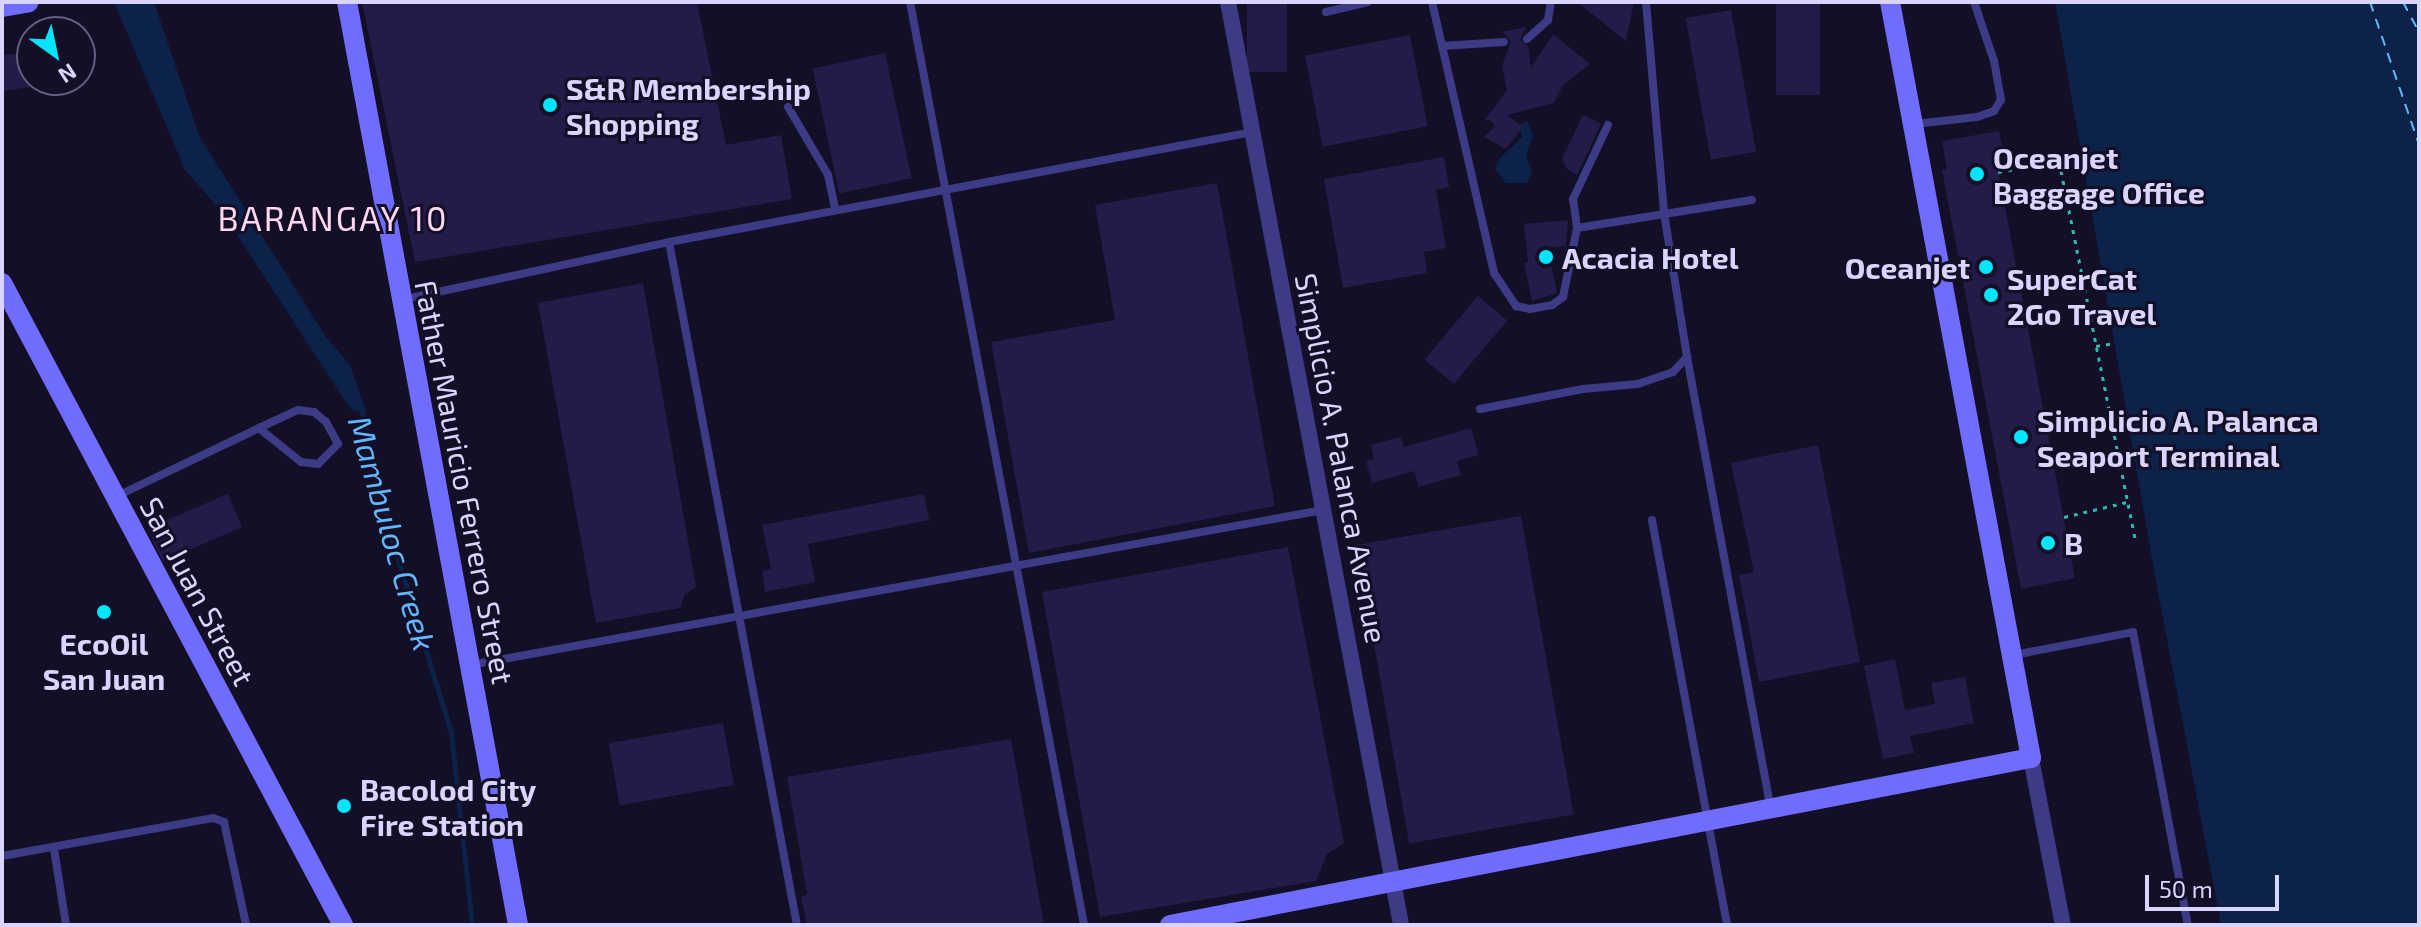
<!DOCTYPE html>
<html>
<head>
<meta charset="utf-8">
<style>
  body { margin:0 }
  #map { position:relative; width:2421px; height:927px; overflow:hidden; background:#130f27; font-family:"Exo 2",sans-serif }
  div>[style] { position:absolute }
  .water>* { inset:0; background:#0c2249 }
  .stream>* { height:5px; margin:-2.5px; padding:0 2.5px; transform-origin:2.5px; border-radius:2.5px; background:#0c2249 }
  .ferry>* { height:2px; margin-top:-1px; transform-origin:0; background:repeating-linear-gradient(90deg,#63b7ff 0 10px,transparent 0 18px) }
  .building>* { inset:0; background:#241b48; transform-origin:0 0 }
  .path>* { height:3px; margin-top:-1.5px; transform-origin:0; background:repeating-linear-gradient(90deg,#2fb9b1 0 4px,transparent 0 10px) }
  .lane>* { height:8px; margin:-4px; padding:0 4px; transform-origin:4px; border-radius:4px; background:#3d3a86 }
  .street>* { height:16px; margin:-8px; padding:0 8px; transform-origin:8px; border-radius:8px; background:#3d3a86 }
  .secondary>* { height:20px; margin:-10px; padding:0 10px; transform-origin:10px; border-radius:10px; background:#706cff }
  .dots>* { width:22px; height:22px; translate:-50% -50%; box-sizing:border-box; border:4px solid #130f27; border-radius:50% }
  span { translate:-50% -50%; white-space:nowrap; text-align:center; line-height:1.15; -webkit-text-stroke:6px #130f27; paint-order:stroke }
  .poi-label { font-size:30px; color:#dad5ff; font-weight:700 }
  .left { translate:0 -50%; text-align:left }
  .right { translate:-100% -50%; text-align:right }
  .street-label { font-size:30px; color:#dad5ff }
  .water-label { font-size:32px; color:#63b7ff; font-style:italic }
  .quarter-label { font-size:34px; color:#ffd7f0; letter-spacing:2px }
  .frame { position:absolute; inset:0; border:4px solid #dad5ff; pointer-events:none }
  .north { position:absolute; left:16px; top:16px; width:80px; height:80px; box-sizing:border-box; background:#130f27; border:2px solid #635e7d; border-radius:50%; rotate:147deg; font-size:22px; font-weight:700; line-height:32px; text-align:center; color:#dad5ff }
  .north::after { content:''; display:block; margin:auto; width:28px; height:36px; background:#01e5ff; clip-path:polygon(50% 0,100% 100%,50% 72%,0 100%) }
  .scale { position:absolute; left:2145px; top:875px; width:134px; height:36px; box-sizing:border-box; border:4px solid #dad5ff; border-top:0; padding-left:10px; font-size:24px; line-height:28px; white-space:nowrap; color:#dad5ff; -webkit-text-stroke:6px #130f27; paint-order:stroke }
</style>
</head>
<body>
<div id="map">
  <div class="water">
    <i style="clip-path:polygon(114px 2px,154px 2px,199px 136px,326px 337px,350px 365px,366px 412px,354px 411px,347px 404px,223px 213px,185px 170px)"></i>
    <i style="clip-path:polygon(2055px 2px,2419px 2px,2419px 925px,2221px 925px,2155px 576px)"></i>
    <i style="clip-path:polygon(1527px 121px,1533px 135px,1526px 156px,1532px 171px,1527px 183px,1506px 183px,1495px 169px,1500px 158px,1522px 137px,1519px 125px)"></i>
  </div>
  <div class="stream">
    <i style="left:361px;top:408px;width:128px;rotate:76.9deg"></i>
    <i style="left:390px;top:533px;width:208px;rotate:73deg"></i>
    <i style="left:451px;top:732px;width:194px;rotate:83.8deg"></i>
  </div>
  <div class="ferry">
    <i style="left:2370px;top:2px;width:150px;rotate:71deg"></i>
    <i style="left:2403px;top:2px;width:34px;rotate:62deg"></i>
  </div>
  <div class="building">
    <i style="clip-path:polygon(362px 2px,697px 2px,726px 145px,781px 135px,792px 199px,415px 262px)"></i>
    <i style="left:1247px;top:2px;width:40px;height:70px"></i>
    <i style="clip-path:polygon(1577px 2px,1634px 2px,1626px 41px)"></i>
    <i style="left:1776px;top:2px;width:44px;height:93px"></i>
    <i style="left:1731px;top:10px;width:144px;height:46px;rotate:80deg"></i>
    <i style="clip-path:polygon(1526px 27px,1520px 40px,1528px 46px,1531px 68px,1553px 34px,1590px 64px,1563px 85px,1554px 103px,1507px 115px,1523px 127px,1506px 149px,1484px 137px,1495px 126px,1490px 120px,1484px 121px,1507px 90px,1502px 66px,1511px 41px,1502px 32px)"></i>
    <i style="left:1410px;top:35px;width:93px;height:107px;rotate:79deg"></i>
    <i style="clip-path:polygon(32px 52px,32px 87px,2px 91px,2px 55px)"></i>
    <i style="left:885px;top:53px;width:128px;height:74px;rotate:78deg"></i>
    <i style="clip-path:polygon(1583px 115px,1601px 124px,1577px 175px,1567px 169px,1562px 159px)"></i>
    <i style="clip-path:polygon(1999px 131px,2003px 152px,1995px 154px,2075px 578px,2021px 589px,1942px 170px,1947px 170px,1942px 141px)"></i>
    <i style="clip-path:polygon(1444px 157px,1449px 187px,1436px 190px,1446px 248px,1424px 252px,1427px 273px,1343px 288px,1324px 179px)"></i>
    <i style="clip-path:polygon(1217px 183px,1275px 506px,1029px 553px,991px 342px,1115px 320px,1095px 205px)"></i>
    <i style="clip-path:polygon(1568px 220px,1566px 246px,1548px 248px,1557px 293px,1532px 301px,1524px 263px,1528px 262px,1524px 224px)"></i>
    <i style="clip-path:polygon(643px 283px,696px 587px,685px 594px,680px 608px,596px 623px,538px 303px)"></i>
    <i style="left:1478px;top:296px;width:38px;height:83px;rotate:40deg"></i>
    <i style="clip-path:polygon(1471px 428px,1479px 455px,1457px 461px,1461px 475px,1419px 487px,1414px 471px,1372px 483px,1366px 461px,1374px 459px,1371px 445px,1401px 437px,1404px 447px)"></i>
    <i style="clip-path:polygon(1818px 445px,1860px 662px,1759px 682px,1739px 575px,1754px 572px,1731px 463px)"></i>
    <i style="left:228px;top:494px;width:36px;height:87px;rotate:67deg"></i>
    <i style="clip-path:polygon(924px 494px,929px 520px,808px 544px,815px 582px,765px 592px,762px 571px,771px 569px,762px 525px)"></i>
    <i style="left:1521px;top:516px;width:303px;height:167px;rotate:80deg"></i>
    <i style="clip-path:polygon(1288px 547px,1344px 843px,1327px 854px,1316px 881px,1100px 917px,1042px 592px)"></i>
    <i style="clip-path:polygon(1895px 659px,1905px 710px,1935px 704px,1931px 683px,1965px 677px,1974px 723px,1910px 736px,1914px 753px,1883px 759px,1864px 666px)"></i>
    <i style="left:723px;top:723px;width:63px;height:116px;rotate:80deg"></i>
    <i style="clip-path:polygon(1011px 739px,1044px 925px,807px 925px,801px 897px,807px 894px,787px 777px)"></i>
  </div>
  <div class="path">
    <i style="left:1998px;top:172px;width:62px;rotate:-10.2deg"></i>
    <i style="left:2059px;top:161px;width:384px;rotate:78.6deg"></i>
    <i style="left:2096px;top:346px;width:19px;rotate:-9deg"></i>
    <i style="left:2064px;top:517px;width:65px;rotate:-13.4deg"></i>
  </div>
  <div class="lane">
    <i style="left:910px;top:2px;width:939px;rotate:79.32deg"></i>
    <i style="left:1432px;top:2px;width:278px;rotate:77.1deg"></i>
    <i style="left:1494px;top:273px;width:40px;rotate:56deg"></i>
    <i style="left:1516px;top:306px;width:14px;rotate:12deg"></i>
    <i style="left:1530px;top:309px;width:22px;rotate:-10deg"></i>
    <i style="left:1552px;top:305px;width:14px;rotate:-36deg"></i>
    <i style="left:1563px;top:297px;width:70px;rotate:-78.5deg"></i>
    <i style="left:1646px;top:2px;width:212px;rotate:85.1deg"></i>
    <i style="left:1664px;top:213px;width:146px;rotate:80.9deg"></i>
    <i style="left:1687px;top:357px;width:458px;rotate:79.5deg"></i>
    <i style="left:1326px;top:12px;width:43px;rotate:-13.4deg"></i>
    <i style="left:1527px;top:39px;width:28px;rotate:-42deg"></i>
    <i style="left:1548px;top:20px;width:18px;rotate:-81deg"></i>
    <i style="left:1442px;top:46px;width:62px;rotate:-3.7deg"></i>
    <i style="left:788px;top:107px;width:79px;rotate:59.5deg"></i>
    <i style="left:828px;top:175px;width:35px;rotate:78deg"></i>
    <i style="left:1915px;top:124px;width:62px;rotate:-6.4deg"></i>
    <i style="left:1977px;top:117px;width:18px;rotate:-19deg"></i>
    <i style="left:1994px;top:111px;width:13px;rotate:-58deg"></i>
    <i style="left:2001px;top:100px;width:40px;rotate:-100deg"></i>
    <i style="left:1994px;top:61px;width:62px;rotate:-108.7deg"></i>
    <i style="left:1608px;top:125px;width:82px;rotate:115.3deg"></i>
    <i style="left:1573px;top:199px;width:29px;rotate:82deg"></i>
    <i style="left:1577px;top:228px;width:177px;rotate:-9.1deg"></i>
    <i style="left:669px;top:242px;width:695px;rotate:79.39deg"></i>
    <i style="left:401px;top:300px;width:274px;rotate:-12.2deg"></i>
    <i style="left:669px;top:242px;width:593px;rotate:-10.68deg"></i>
    <i style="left:1480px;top:409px;width:105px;rotate:-11deg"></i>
    <i style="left:1583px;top:389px;width:55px;rotate:-5.2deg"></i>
    <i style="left:1638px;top:384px;width:37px;rotate:-19deg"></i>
    <i style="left:1673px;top:372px;width:21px;rotate:-47deg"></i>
    <i style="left:115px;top:497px;width:160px;rotate:-25.6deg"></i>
    <i style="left:259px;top:428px;width:43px;rotate:-24.8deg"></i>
    <i style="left:298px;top:410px;width:16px;rotate:7deg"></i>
    <i style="left:314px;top:412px;width:16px;rotate:40deg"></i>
    <i style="left:326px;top:422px;width:25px;rotate:61deg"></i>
    <i style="left:338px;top:444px;width:28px;rotate:135deg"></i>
    <i style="left:318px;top:464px;width:17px;rotate:-173deg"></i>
    <i style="left:301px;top:462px;width:54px;rotate:-141deg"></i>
    <i style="left:1652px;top:520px;width:412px;rotate:79.5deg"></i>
    <i style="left:2014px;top:655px;width:121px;rotate:-10.9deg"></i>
    <i style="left:2133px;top:632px;width:298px;rotate:79.4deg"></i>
    <i style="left:470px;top:665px;width:867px;rotate:-10.3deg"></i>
    <i style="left:54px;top:849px;width:77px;rotate:81deg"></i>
    <i style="left:2px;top:856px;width:214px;rotate:-10.2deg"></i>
    <i style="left:213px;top:818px;width:12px;rotate:20deg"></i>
    <i style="left:224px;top:822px;width:105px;rotate:77.9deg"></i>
  </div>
  <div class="street">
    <i style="left:1228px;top:2px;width:939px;rotate:79.38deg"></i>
    <i style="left:2031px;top:758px;width:170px;rotate:79.2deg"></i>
  </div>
  <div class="secondary">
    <i style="left:347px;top:2px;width:939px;rotate:79.5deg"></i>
    <i style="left:2px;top:7px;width:27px;rotate:-10deg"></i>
    <i style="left:2px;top:283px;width:727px;rotate:62.02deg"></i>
    <i style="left:1170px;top:925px;width:877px;rotate:-10.98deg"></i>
    <i style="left:2031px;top:758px;width:769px;rotate:-100.56deg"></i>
  </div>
  <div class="dots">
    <i style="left:550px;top:105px;background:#01e5ff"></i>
    <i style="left:1977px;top:174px;background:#01e5ff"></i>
    <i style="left:1546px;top:257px;background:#01e5ff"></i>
    <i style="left:1986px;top:267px;background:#01e5ff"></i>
    <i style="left:1991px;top:295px;background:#01e5ff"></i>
    <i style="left:2021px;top:437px;background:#01e5ff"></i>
    <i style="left:2048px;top:543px;background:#01e5ff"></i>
    <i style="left:104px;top:612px;background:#01e5ff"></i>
    <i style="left:344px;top:806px;background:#01e5ff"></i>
  </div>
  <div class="poi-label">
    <span class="left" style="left:566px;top:105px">S&amp;R Membership<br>Shopping</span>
    <span class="left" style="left:1993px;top:174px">Oceanjet<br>Baggage Office</span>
    <span class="left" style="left:1562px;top:257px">Acacia Hotel</span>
    <span class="right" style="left:1970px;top:267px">Oceanjet</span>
    <span class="left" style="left:2007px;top:295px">SuperCat<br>2Go Travel</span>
    <span class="left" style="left:2037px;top:437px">Simplicio A. Palanca<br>Seaport Terminal</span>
    <span class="left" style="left:2064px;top:543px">B</span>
    <span style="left:104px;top:660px">EcoOil<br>San Juan</span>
    <span class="left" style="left:360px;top:806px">Bacolod City<br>Fire Station</span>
  </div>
  <div class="street-label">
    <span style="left:1342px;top:458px;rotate:79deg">Simplicio A. Palanca Avenue</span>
    <span style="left:465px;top:482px;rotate:79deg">Father Mauricio Ferrero Street</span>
    <span style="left:198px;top:591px;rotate:62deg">San Juan Street</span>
  </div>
  <div class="water-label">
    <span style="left:393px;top:533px;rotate:74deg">Mambuloc Creek</span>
  </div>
  <div class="quarter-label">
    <span style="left:333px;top:218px">BARANGAY 10</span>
  </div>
  <div class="frame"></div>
  <div class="north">N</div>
  <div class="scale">50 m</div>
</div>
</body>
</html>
